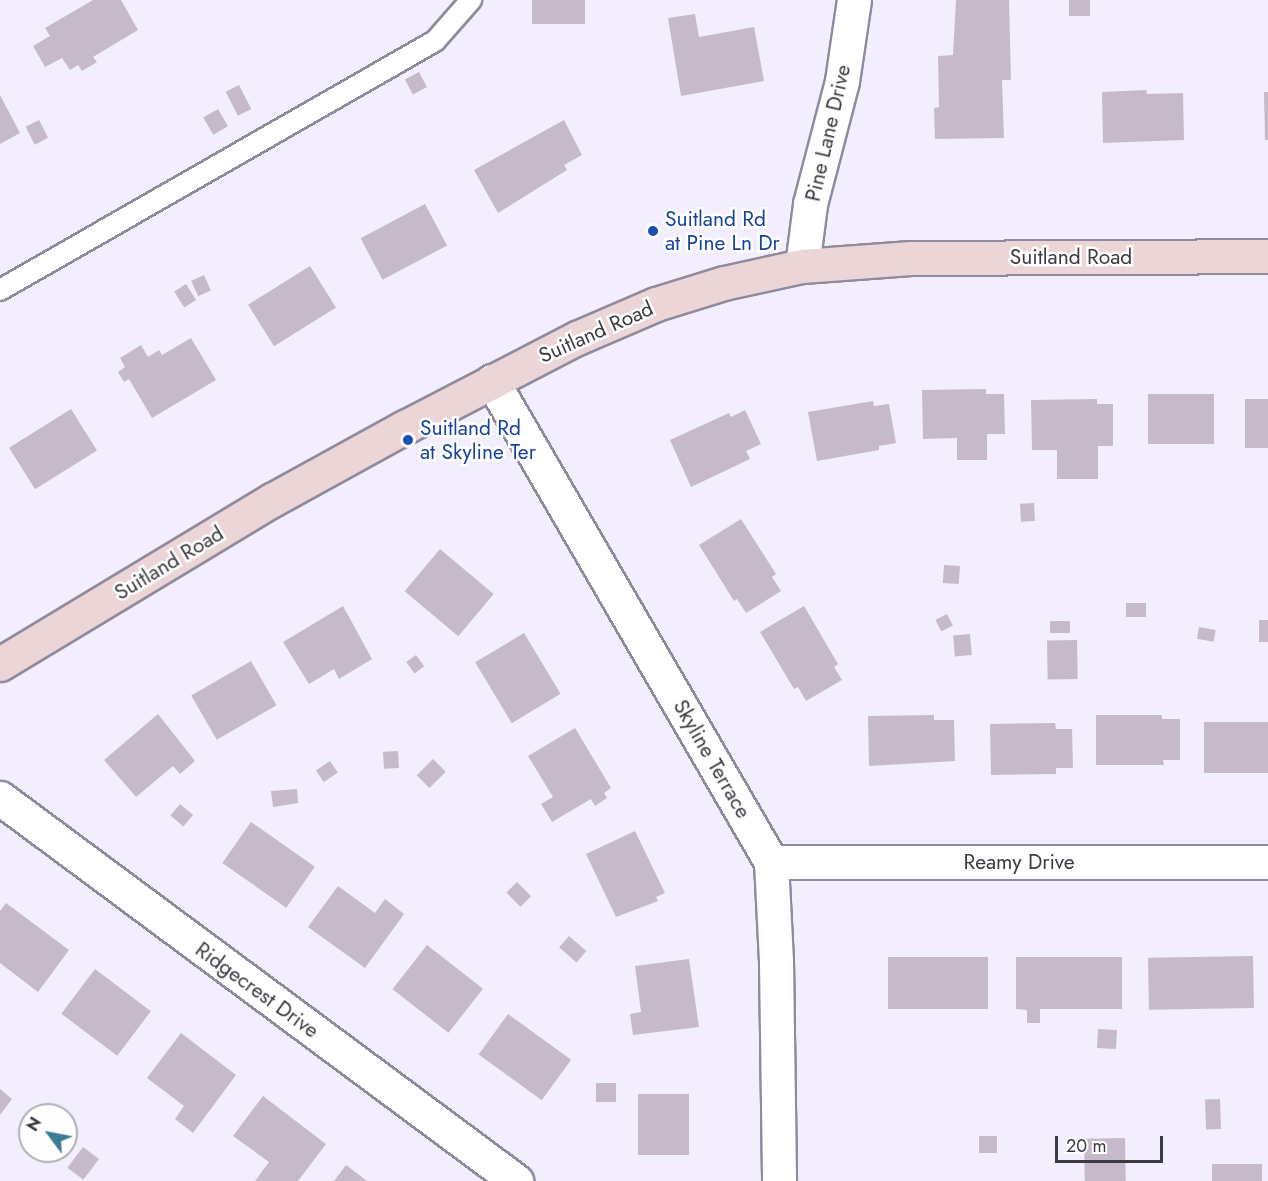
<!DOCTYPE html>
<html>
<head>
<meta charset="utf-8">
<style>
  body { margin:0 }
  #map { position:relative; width:1268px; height:1181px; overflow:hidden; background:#f2eefd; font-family:Jost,sans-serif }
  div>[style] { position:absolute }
  .building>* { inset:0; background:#c6baca; transform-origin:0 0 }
  .roads { filter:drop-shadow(2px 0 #8f8a9c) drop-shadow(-2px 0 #8f8a9c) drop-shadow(0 2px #8f8a9c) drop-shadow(0 -2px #8f8a9c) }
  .lane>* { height:20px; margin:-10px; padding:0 10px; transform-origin:10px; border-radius:10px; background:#fff }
  .street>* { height:33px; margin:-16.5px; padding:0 16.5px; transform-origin:16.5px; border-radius:16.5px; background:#fff }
  .secondary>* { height:33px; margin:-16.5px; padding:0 16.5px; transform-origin:16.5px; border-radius:16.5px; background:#ebd5d6 }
  .dots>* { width:16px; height:16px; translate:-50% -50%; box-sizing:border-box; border:3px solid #fefefe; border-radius:50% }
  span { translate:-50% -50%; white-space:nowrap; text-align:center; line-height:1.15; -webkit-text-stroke:5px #fefefe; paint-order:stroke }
  .street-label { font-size:21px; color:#3b3941 }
  .transit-label { font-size:21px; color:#164399 }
  .left { translate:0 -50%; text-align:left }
  .north { position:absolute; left:18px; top:1103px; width:60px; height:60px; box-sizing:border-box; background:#fefefe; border:2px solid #b0afb2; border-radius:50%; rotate:302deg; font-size:16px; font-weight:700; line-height:24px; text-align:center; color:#3b3941 }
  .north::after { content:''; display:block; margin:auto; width:21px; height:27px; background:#3c7e90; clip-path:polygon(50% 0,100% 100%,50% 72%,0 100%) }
  .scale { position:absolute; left:1055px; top:1136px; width:108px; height:27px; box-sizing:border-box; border:3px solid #3b3941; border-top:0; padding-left:8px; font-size:18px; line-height:21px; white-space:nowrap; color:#3b3941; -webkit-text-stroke:4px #fefefe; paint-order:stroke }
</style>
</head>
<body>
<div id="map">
  <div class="building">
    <i style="clip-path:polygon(93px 0,121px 0,138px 30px,93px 57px,97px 62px,82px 71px,78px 65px,70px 70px,62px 58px,45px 67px,33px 46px,50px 36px,45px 28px)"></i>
    <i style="left:532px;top:0;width:53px;height:24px"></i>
    <i style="clip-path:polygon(956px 0,1009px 0,1011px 80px,1002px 80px,1004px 138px,935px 139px,934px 108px,939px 107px,938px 56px,953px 55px)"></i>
    <i style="left:1069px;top:0;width:21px;height:16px"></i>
    <i style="clip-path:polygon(695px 14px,699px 37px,754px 27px,764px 81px,681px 96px,668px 18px)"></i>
    <i style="left:419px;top:72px;width:17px;height:16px;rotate:62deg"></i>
    <i style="left:239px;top:85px;width:27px;height:15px;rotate:63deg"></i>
    <i style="clip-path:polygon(1146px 90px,1147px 94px,1183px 93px,1184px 140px,1103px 143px,1102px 92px)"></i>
    <i style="clip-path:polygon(1264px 92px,1268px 92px,1268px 140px,1265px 140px)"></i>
    <i style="clip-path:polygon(0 95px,20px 133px,0 144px)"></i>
    <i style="left:218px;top:109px;width:20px;height:17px;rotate:60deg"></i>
    <i style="left:39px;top:120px;width:20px;height:15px;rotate:63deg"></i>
    <i style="clip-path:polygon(564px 120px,582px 155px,564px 165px,567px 170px,498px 213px,474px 170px)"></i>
    <i style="left:425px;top:204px;width:47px;height:73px;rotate:62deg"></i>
    <i style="left:310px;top:266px;width:49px;height:73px;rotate:58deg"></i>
    <i style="left:204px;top:275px;width:17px;height:14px;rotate:66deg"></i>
    <i style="left:186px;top:284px;width:19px;height:14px;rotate:58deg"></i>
    <i style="clip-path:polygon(191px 338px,216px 380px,152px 418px,129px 379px,124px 382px,118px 372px,125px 367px,120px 358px,141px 345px,148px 357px,159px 350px,162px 355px)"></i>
    <i style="clip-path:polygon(986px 389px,986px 394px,1004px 394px,1005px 434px,987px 434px,987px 460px,957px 460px,957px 438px,923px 439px,922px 390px)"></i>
    <i style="left:1148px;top:394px;width:66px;height:50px"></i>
    <i style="clip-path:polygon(1097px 399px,1097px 404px,1113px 404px,1113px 446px,1098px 446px,1098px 479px,1057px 479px,1057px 450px,1032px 450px,1031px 400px)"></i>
    <i style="left:1245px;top:399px;width:23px;height:49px"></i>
    <i style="clip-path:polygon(873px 401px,874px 406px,889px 404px,896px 443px,879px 446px,879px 450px,817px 461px,808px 412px)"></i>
    <i style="left:71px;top:409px;width:49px;height:73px;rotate:58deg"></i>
    <i style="clip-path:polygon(745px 410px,761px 444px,746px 451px,750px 459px,691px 487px,670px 440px,729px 413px,731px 417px)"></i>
    <i style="left:1034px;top:503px;width:18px;height:14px;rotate:87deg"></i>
    <i style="clip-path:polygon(741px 519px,776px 574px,772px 577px,781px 591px,746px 613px,737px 599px,734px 601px,699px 545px)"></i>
    <i style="left:440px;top:549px;width:70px;height:55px;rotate:40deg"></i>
    <i style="left:944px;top:565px;width:16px;height:18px;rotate:4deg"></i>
    <i style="left:1126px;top:603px;width:20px;height:14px"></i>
    <i style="clip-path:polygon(343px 606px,372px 659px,339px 679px,334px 669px,309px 684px,283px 642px)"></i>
    <i style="clip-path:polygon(804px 606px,838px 664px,834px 667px,842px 680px,806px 701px,798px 687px,794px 689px,760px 632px)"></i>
    <i style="left:947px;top:614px;width:13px;height:13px;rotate:63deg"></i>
    <i style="left:1259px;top:620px;width:9px;height:22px"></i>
    <i style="left:1050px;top:621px;width:20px;height:12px"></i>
    <i style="left:1199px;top:627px;width:17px;height:12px;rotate:10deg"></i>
    <i style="left:524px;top:633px;width:71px;height:57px;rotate:59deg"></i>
    <i style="left:970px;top:634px;width:21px;height:17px;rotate:85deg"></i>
    <i style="left:1077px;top:640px;width:39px;height:30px;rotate:89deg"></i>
    <i style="left:416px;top:655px;width:14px;height:12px;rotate:54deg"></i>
    <i style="left:251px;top:661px;width:51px;height:69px;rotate:60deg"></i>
    <i style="clip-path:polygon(158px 714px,195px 761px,180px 774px,173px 766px,136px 797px,104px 760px)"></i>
    <i style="clip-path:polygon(934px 715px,934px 720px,954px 720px,955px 761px,869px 766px,868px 716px)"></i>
    <i style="clip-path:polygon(1096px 715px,1162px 715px,1162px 719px,1180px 719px,1180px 760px,1163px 760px,1164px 765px,1096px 765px)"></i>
    <i style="left:1268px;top:722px;width:51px;height:64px;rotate:90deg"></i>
    <i style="clip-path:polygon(1055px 723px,1056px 729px,1072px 729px,1073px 768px,1056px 768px,1056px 774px,991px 775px,990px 724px)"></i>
    <i style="clip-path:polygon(575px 728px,611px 788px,604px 793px,607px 798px,595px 806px,591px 799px,552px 822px,541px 804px,553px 797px,528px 756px)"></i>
    <i style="left:398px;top:751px;width:17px;height:15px;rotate:87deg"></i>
    <i style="left:433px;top:759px;width:18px;height:23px;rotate:45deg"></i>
    <i style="left:330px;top:761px;width:14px;height:17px;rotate:56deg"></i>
    <i style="clip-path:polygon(297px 789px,298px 803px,273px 807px,271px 791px)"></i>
    <i style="left:180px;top:804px;width:17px;height:15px;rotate:40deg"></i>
    <i style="left:251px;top:822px;width:78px;height:50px;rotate:35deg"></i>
    <i style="clip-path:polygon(635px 831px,665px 893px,656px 897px,658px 901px,616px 917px,586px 854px)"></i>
    <i style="left:517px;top:882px;width:20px;height:15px;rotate:45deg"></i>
    <i style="clip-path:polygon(338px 886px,375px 913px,385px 899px,404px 914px,365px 968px,308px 927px)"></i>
    <i style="clip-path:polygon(6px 903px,69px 950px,38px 992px,0 963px,0 911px)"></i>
    <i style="left:569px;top:936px;width:23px;height:15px;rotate:41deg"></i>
    <i style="left:427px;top:945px;width:71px;height:56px;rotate:38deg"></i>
    <i style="left:1253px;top:956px;width:52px;height:105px;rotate:89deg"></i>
    <i style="left:988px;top:957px;width:52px;height:100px;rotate:90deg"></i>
    <i style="clip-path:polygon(1016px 957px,1122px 957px,1122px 1009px,1040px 1009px,1040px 1023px,1027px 1023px,1027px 1010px,1016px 1009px)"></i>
    <i style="clip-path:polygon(689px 959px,699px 1027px,633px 1035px,630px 1014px,641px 1012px,635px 966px)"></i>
    <i style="left:95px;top:969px;width:70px;height:56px;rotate:37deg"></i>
    <i style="left:508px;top:1014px;width:78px;height:50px;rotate:36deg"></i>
    <i style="left:1098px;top:1029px;width:19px;height:19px;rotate:3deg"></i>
    <i style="clip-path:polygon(181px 1033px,236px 1075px,193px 1133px,175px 1119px,184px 1106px,147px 1078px)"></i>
    <i style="left:596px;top:1083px;width:20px;height:19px"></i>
    <i style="clip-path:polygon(0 1089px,12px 1099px,0 1115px)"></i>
    <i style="left:689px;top:1094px;width:61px;height:51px;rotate:90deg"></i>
    <i style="clip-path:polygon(263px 1096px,326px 1144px,298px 1181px,255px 1181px,269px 1162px,233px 1136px)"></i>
    <i style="left:1220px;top:1099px;width:30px;height:15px;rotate:88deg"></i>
    <i style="left:979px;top:1136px;width:18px;height:17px"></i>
    <i style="left:1125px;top:1138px;width:43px;height:41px;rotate:89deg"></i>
    <i style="left:83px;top:1147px;width:20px;height:26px;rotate:37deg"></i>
    <i style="left:1262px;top:1164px;width:17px;height:50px;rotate:90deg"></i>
    <i style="clip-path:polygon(346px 1165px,367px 1181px,334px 1181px)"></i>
  </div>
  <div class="roads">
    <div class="lane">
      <i style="left:0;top:290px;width:501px;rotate:-29.79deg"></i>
      <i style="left:435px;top:41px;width:55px;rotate:-48.7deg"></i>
    </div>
    <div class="street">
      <i style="left:802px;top:266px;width:63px;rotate:-82.6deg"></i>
      <i style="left:810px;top:204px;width:127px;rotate:-75.4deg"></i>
      <i style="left:842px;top:81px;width:82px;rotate:-81.6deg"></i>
      <i style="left:492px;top:381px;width:556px;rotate:59.88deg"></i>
      <i style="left:771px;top:862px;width:99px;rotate:87.1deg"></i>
      <i style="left:776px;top:961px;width:220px;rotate:89.2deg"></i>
      <i style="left:0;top:798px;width:643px;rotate:36.58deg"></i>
      <i style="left:771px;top:862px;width:497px"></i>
    </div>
    <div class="secondary">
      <i style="left:0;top:664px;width:318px;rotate:-31.1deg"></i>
      <i style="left:272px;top:500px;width:152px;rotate:-28.8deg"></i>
      <i style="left:405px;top:427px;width:194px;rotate:-27.4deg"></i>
      <i style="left:577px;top:338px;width:86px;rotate:-23.3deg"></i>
      <i style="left:656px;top:304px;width:71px;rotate:-17.2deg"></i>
      <i style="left:724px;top:283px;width:80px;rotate:-12.3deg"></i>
      <i style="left:802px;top:266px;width:109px;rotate:-4.2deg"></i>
      <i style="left:911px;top:258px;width:357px;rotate:-0.3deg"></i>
    </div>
  </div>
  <div class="dots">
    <i style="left:653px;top:231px;background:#1a4fb4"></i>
    <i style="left:408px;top:440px;background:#1a4fb4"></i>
  </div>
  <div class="street-label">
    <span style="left:828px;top:133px;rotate:-77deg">Pine Lane Drive</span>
    <span style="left:1071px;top:257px">Suitland Road</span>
    <span style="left:596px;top:332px;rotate:-24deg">Suitland Road</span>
    <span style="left:169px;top:563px;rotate:-31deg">Suitland Road</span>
    <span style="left:712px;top:759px;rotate:60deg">Skyline Terrace</span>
    <span style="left:1019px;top:862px">Reamy Drive</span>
    <span style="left:257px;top:990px;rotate:36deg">Ridgecrest Drive</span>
  </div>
  <div class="transit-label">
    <span class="left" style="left:665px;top:231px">Suitland Rd<br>at Pine Ln Dr</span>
    <span class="left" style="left:420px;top:440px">Suitland Rd<br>at Skyline Ter</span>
  </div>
  <div class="north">N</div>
  <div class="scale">20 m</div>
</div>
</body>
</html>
